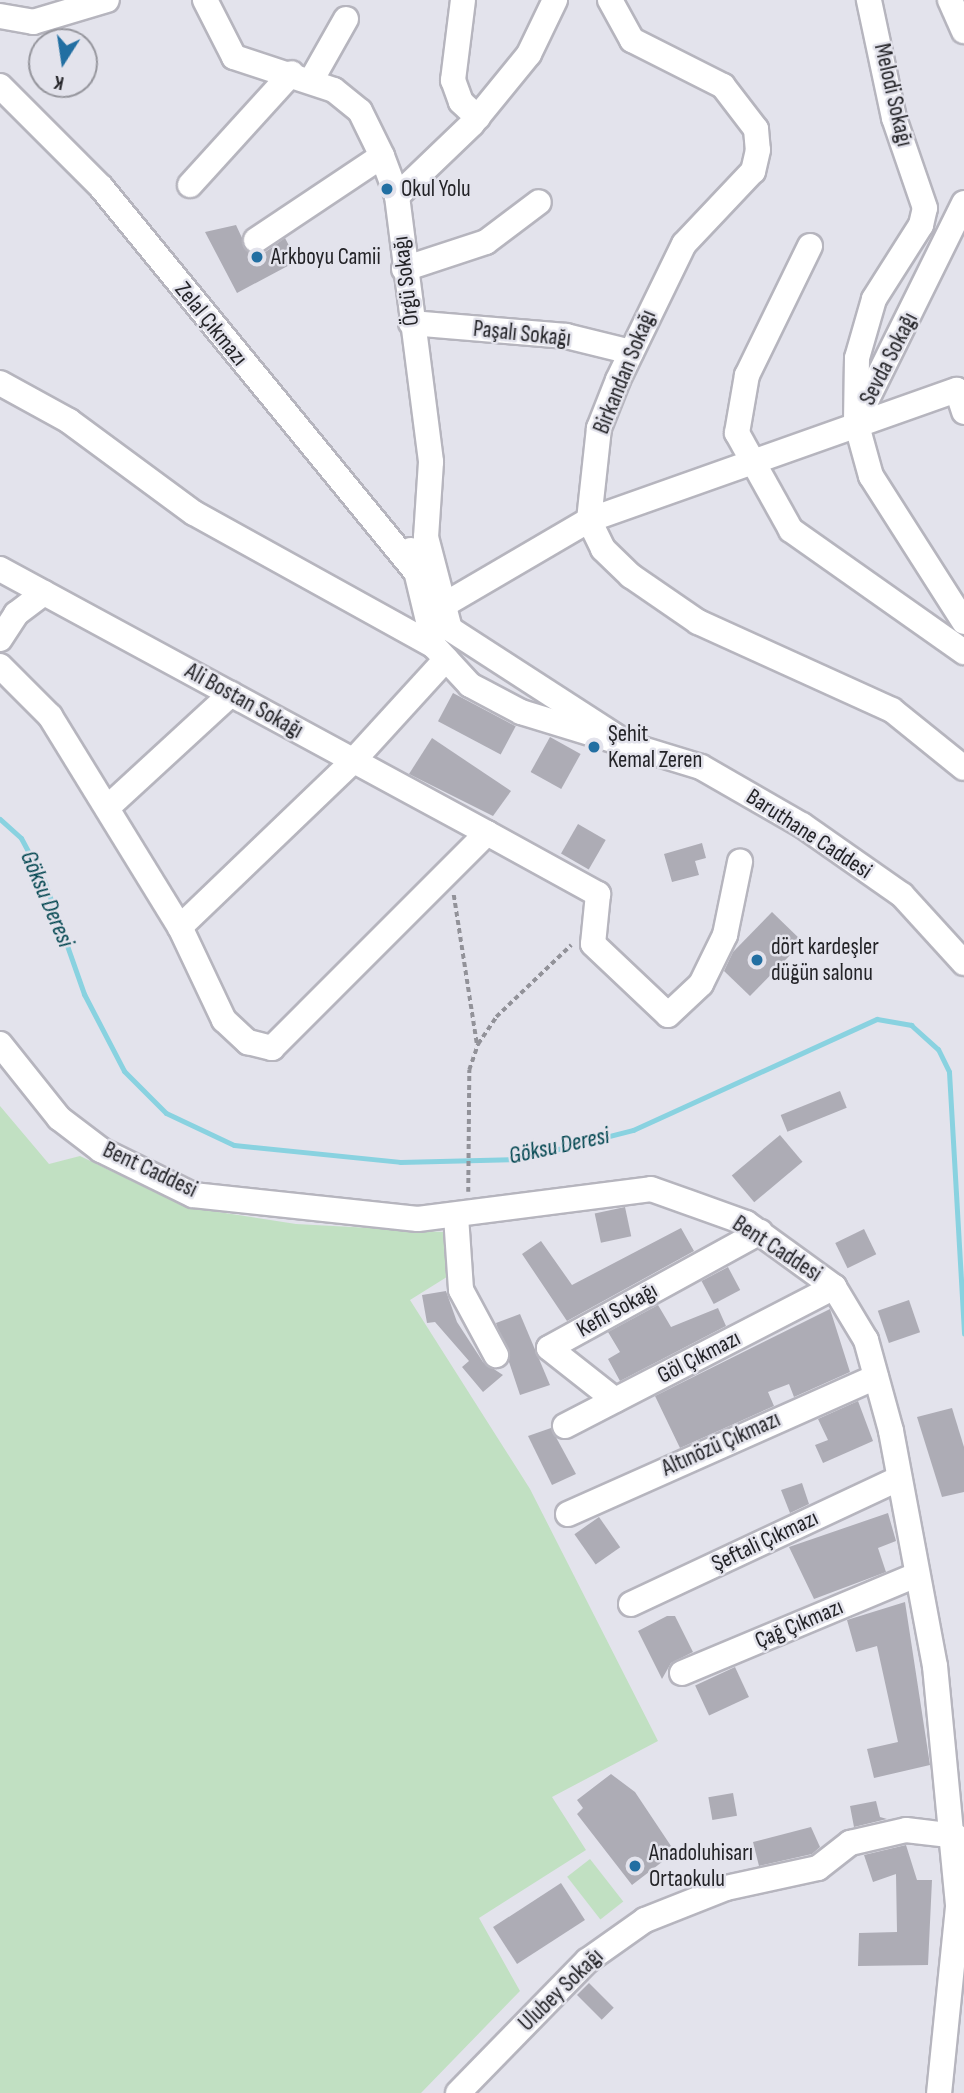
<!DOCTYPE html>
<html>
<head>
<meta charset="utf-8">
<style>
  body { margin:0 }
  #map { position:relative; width:964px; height:2093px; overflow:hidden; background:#e3e3ec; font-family:"Sofia Sans Condensed",sans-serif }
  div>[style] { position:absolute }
  .green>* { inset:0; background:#c1e0c2; transform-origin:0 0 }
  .stream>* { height:5px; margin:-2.5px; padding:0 2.5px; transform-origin:2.5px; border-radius:2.5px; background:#89d2e0 }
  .building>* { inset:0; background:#adacb5; transform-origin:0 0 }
  .path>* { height:3.5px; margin-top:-1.75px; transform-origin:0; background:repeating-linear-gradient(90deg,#929299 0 5px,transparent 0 8.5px) }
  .roads { filter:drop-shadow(2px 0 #b6b5be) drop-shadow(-2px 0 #b6b5be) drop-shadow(0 2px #b6b5be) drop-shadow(0 -2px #b6b5be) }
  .minor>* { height:24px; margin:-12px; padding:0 12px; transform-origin:12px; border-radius:12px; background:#fff }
  .dots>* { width:19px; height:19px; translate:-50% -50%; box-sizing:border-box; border:4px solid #e3e3ec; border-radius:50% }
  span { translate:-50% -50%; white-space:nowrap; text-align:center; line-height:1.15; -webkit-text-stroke:5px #e3e3ec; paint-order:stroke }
  .street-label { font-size:23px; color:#232327 }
  .poi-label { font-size:23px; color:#232327 }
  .left { translate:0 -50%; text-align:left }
  .water-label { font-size:24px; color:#00454f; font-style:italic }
  .north { position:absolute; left:28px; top:28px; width:70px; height:70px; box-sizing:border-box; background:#e3e3ec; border:2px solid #96969d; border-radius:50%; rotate:192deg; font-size:19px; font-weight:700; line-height:28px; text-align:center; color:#232327 }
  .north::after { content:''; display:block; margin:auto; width:24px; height:32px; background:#226fa2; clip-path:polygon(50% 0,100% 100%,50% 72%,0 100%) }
</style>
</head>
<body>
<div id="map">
  <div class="green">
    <i style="clip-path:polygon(0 1106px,49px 1164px,80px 1156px,186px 1207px,296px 1224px,444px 1232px,450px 1275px,410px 1300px,530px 1489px,658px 1741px,552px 1797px,586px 1850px,479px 1918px,520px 1991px,421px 2093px,0 2093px)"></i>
    <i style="left:590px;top:1859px;width:54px;height:29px;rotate:52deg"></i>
  </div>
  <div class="stream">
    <i style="left:0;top:819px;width:28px;rotate:42deg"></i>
    <i style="left:21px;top:838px;width:51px;rotate:61.9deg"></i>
    <i style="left:45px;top:883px;width:118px;rotate:70.6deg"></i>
    <i style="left:84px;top:994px;width:87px;rotate:62.5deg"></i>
    <i style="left:124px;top:1071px;width:59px;rotate:45deg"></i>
    <i style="left:166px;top:1113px;width:75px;rotate:25.2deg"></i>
    <i style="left:234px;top:1145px;width:167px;rotate:5.8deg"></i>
    <i style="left:400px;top:1162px;width:119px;rotate:-1.4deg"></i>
    <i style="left:519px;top:1159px;width:118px;rotate:-14.3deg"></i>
    <i style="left:633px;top:1130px;width:268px;rotate:-24.5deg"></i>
    <i style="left:877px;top:1019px;width:35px;rotate:10deg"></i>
    <i style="left:911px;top:1025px;width:36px;rotate:42deg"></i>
    <i style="left:938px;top:1049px;width:25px;rotate:64deg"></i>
    <i style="left:949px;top:1072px;width:262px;rotate:86.7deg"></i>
  </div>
  <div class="building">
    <i style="clip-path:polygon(236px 225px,249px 253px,264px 253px,285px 238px,297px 261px,237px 293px,205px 232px)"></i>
    <i style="left:453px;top:693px;width:71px;height:32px;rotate:28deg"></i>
    <i style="left:550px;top:737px;width:35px;height:40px;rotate:29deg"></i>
    <i style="clip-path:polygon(432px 738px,511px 791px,493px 816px,409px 774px)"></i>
    <i style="left:578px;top:824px;width:32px;height:34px;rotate:30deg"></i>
    <i style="clip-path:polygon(702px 843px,706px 858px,695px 861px,699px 875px,672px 882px,664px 854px)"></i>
    <i style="clip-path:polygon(772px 912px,803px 942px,750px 996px,724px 971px,733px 952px)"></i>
    <i style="left:840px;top:1091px;width:18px;height:64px;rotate:68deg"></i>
    <i style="left:780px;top:1135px;width:35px;height:63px;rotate:50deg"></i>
    <i style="left:625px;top:1207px;width:30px;height:31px;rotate:78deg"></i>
    <i style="clip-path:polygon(681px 1228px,694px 1251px,567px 1321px,522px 1254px,541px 1241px,572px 1285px)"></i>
    <i style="left:864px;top:1229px;width:28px;height:32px;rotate:64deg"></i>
    <i style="left:728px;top:1267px;width:26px;height:30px;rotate:62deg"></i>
    <i style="clip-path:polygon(446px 1291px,457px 1322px,483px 1362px,503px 1375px,483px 1392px,462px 1367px,469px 1361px,435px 1322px,427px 1323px,422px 1295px)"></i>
    <i style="left:909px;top:1300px;width:34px;height:33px;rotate:71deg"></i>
    <i style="clip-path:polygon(658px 1305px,671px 1327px,718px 1308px,726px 1326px,620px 1381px,608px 1359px,620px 1352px,608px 1332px)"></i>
    <i style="clip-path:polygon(830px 1309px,850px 1372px,794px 1397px,789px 1384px,768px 1392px,774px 1406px,680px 1448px,655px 1396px)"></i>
    <i style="clip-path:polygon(520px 1314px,550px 1385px,520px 1395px,496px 1323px)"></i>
    <i style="clip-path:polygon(858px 1401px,873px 1441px,823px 1463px,815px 1445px,828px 1440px,818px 1419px)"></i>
    <i style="clip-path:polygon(952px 1408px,964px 1447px,964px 1492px,942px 1497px,917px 1417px)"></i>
    <i style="clip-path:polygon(551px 1428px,576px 1474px,552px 1485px,528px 1436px)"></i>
    <i style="clip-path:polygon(802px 1483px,809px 1504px,790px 1513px,781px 1490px)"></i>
    <i style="clip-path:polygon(888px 1513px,896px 1541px,878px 1548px,886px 1572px,814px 1599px,789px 1547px)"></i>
    <i style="left:599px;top:1517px;width:37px;height:30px;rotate:55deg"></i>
    <i style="clip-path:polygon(905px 1602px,930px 1765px,874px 1778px,867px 1749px,898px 1742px,877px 1646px,856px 1652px,847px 1620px)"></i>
    <i style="clip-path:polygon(667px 1616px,675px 1616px,693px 1652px,671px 1663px,662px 1679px,638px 1631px)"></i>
    <i style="left:735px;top:1667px;width:33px;height:44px;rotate:65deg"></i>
    <i style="clip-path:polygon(611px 1774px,635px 1792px,675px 1852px,632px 1885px,577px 1814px,583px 1808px,577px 1800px)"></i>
    <i style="left:733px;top:1793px;width:23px;height:25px;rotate:80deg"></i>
    <i style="clip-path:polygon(876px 1801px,880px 1817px,887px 1819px,854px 1827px,850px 1806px)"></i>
    <i style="clip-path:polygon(811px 1827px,820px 1847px,812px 1854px,759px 1866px,753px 1842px)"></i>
    <i style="clip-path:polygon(906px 1845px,917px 1880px,932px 1880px,928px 1965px,858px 1966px,859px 1933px,897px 1932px,896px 1874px,873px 1882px,864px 1855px)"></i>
    <i style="left:561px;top:1883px;width:44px;height:81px;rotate:57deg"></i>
    <i style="left:589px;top:1983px;width:35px;height:17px;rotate:45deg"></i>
  </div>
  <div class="path">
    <i style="left:454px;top:895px;width:150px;rotate:81.2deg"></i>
    <i style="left:468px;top:1192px;width:122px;rotate:-89.5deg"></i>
    <i style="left:469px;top:1070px;width:28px;rotate:-71deg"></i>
    <i style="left:478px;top:1044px;width:32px;rotate:-56deg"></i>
    <i style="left:496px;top:1017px;width:104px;rotate:-43.8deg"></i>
  </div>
  <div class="roads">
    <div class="minor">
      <i style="left:205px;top:0;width:64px;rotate:63deg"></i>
      <i style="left:234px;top:57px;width:105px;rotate:18.3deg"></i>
      <i style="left:334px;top:90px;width:33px;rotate:39deg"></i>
      <i style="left:360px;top:111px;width:50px;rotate:63.9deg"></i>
      <i style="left:382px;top:156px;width:43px;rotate:69.4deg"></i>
      <i style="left:397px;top:196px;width:268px;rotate:82.7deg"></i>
      <i style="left:431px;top:462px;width:75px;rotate:93.8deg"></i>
      <i style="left:426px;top:537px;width:95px;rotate:75.4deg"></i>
      <i style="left:450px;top:629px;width:213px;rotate:32.9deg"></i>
      <i style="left:463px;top:0;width:81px;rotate:97.1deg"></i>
      <i style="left:453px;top:80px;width:23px;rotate:70deg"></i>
      <i style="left:461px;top:102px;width:23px;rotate:43deg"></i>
      <i style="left:610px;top:0;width:46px;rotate:61.2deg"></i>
      <i style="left:632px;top:40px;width:102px;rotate:26.8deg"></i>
      <i style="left:723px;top:86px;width:54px;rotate:52.5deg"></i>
      <i style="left:756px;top:129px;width:21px;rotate:85deg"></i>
      <i style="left:758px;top:150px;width:22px;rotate:103deg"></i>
      <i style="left:753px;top:171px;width:100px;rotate:133.4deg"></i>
      <i style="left:684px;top:244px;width:151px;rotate:115.9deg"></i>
      <i style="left:618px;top:380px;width:52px;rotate:111.6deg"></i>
      <i style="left:599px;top:428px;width:93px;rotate:96.2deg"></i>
      <i style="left:589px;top:520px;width:32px;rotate:64deg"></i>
      <i style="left:603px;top:549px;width:39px;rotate:44deg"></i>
      <i style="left:631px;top:576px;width:81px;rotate:34.5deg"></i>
      <i style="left:698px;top:622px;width:213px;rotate:24.4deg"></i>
      <i style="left:892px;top:710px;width:92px;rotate:38.9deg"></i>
      <i style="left:950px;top:0;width:34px;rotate:66deg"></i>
      <i style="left:0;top:16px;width:34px;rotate:10deg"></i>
      <i style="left:33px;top:22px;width:77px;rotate:-16.6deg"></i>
      <i style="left:312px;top:79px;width:69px;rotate:-60.5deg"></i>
      <i style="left:0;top:86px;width:143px;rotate:45deg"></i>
      <i style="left:101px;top:187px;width:495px;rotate:50.7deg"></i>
      <i style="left:190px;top:185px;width:151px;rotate:-47.7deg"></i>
      <i style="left:397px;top:196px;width:104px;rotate:-43.8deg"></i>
      <i style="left:472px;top:124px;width:90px;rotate:-50.8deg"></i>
      <i style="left:529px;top:54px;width:60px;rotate:-64.3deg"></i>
      <i style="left:964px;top:203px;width:244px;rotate:116.3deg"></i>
      <i style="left:856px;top:422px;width:56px;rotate:74.5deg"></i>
      <i style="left:871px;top:476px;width:173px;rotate:57.5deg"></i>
      <i style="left:256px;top:240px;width:151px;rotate:-33.7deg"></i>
      <i style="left:810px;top:246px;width:144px;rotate:116deg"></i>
      <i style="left:747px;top:375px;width:59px;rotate:99.8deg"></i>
      <i style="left:737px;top:433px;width:111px;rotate:60.9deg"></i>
      <i style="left:791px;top:530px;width:212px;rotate:35.2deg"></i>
      <i style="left:404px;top:269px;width:86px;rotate:-18.2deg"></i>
      <i style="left:486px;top:242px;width:66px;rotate:-37deg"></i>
      <i style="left:411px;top:323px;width:156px;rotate:4.8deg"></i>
      <i style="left:566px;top:336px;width:67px;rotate:13.8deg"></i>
      <i style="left:0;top:383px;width:79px;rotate:28.8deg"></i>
      <i style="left:69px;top:421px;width:155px;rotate:36.4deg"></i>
      <i style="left:194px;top:513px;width:274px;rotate:29deg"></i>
      <i style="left:856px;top:422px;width:64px;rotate:-89.1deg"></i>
      <i style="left:857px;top:358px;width:61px;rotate:-73.9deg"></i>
      <i style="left:874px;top:299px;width:88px;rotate:-57.6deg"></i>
      <i style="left:921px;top:225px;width:17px;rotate:-77deg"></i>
      <i style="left:925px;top:208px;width:95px;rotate:-109deg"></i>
      <i style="left:894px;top:118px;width:121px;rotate:-102deg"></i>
      <i style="left:411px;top:550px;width:99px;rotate:76.5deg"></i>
      <i style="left:434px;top:646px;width:53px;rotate:47.3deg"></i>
      <i style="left:470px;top:685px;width:58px;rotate:27.9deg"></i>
      <i style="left:521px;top:712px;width:188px;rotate:17deg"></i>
      <i style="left:701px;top:767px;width:116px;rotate:29.9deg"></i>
      <i style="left:802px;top:825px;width:122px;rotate:35deg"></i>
      <i style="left:902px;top:895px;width:92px;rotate:47.6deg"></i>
      <i style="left:0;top:569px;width:554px;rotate:28.46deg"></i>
      <i style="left:442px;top:606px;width:170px;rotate:-30.3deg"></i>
      <i style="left:589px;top:520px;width:390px;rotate:-19.5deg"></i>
      <i style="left:957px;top:390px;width:23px;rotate:72deg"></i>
      <i style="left:0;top:639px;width:30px;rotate:-57deg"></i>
      <i style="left:16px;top:614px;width:35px;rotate:-37deg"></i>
      <i style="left:0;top:666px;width:71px;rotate:45deg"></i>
      <i style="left:50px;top:716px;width:248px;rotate:58.4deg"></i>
      <i style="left:180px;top:927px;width:103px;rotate:64.7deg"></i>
      <i style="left:224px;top:1020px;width:33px;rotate:43deg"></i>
      <i style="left:248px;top:1042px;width:25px;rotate:14deg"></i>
      <i style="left:272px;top:1048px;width:304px;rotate:-45deg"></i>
      <i style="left:487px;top:833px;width:127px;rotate:28.8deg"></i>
      <i style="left:598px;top:894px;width:50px;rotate:95.7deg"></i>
      <i style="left:593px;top:944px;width:103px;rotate:43.4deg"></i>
      <i style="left:668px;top:1015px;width:45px;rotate:-43.2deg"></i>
      <i style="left:701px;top:984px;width:55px;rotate:-63.9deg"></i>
      <i style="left:725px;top:935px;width:75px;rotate:-78.4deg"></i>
      <i style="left:108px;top:807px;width:167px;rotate:-42.6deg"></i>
      <i style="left:180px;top:927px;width:240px;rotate:-43.8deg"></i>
      <i style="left:353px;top:761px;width:138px;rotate:-47.6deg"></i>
      <i style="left:0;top:1044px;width:95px;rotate:51.4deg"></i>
      <i style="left:59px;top:1118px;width:53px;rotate:37.3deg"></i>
      <i style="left:101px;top:1150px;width:102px;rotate:26.1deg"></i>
      <i style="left:193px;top:1195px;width:226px;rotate:6.1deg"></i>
      <i style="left:418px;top:1219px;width:235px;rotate:-7.3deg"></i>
      <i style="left:651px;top:1189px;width:101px;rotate:19.7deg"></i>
      <i style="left:746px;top:1223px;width:109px;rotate:36deg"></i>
      <i style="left:834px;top:1287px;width:62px;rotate:58.9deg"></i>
      <i style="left:866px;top:1340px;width:94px;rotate:74.6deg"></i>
      <i style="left:891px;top:1431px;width:239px;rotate:79.4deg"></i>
      <i style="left:935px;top:1666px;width:242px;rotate:84.5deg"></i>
      <i style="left:958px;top:1907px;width:187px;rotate:95.8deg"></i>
      <i style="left:456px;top:1216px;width:74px;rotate:86.1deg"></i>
      <i style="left:461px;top:1290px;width:74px;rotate:61.7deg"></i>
      <i style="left:615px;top:1400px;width:84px;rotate:-141.8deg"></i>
      <i style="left:549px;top:1348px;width:241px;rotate:-28.8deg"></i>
      <i style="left:565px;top:1426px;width:303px;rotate:-27.3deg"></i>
      <i style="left:568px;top:1514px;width:337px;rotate:-24deg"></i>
      <i style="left:631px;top:1604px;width:295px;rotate:-25.1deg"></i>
      <i style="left:682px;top:1673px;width:254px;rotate:-22.7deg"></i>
      <i style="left:458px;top:2093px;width:185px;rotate:-45.7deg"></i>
      <i style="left:587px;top:1961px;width:71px;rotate:-35.3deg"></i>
      <i style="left:645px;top:1920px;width:87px;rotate:-21.6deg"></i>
      <i style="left:726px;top:1888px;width:94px;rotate:-12.3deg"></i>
      <i style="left:818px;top:1868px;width:41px;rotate:-38deg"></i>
      <i style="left:850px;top:1843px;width:57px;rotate:-13.1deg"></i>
      <i style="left:906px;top:1830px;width:50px;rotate:6.8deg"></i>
    </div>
  </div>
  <div class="dots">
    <i style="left:387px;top:189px;background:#226fa2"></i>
    <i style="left:257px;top:257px;background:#226fa2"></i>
    <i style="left:594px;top:747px;background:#226fa2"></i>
    <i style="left:757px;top:960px;background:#226fa2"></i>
    <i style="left:635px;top:1866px;background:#226fa2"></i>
  </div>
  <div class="street-label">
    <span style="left:893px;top:95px;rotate:77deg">Melodi Sokağı</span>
    <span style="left:406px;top:281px;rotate:-97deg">Örgü Sokağı</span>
    <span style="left:211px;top:324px;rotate:51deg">Zelal Çıkmazı</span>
    <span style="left:522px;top:334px;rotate:6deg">Paşalı Sokağı</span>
    <span style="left:889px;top:359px;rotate:-63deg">Sevda Sokaḡı</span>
    <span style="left:625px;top:372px;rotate:-68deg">Birkandan Sokağı</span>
    <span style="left:244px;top:701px;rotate:29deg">Ali Bostan Sokağı</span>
    <span style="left:809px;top:834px;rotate:33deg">Baruthane Caddesi</span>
    <span style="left:150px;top:1170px;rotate:25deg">Bent Caddesi</span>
    <span style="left:777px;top:1249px;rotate:33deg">Bent Caddesi</span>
    <span style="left:617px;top:1310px;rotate:-29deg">Kefil Sokağı</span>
    <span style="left:699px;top:1357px;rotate:-27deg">Göl Çıkmazı</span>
    <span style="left:721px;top:1444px;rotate:-24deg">Altınözü Çıkmazı</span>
    <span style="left:765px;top:1541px;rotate:-25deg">Şeftali Çıkmazı</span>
    <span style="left:799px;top:1624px;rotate:-23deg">Çağ Çıkmazı</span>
    <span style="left:561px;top:1990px;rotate:-44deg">Ulubey Sokağı</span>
  </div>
  <div class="poi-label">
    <span class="left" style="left:401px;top:189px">Okul Yolu</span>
    <span class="left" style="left:271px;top:257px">Arkboyu Camii</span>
    <span class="left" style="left:608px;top:747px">Şehit<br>Kemal Zeren</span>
    <span class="left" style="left:771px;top:960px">dört kardeşler<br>düğün salonu</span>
    <span class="left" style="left:649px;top:1866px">Anadoluhisarı<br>Ortaokulu</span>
  </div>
  <div class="water-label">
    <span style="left:47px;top:899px;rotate:67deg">Göksu Deresi</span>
    <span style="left:559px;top:1146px;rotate:-12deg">Göksu Deresi</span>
  </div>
  <div class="north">K</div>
</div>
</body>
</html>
